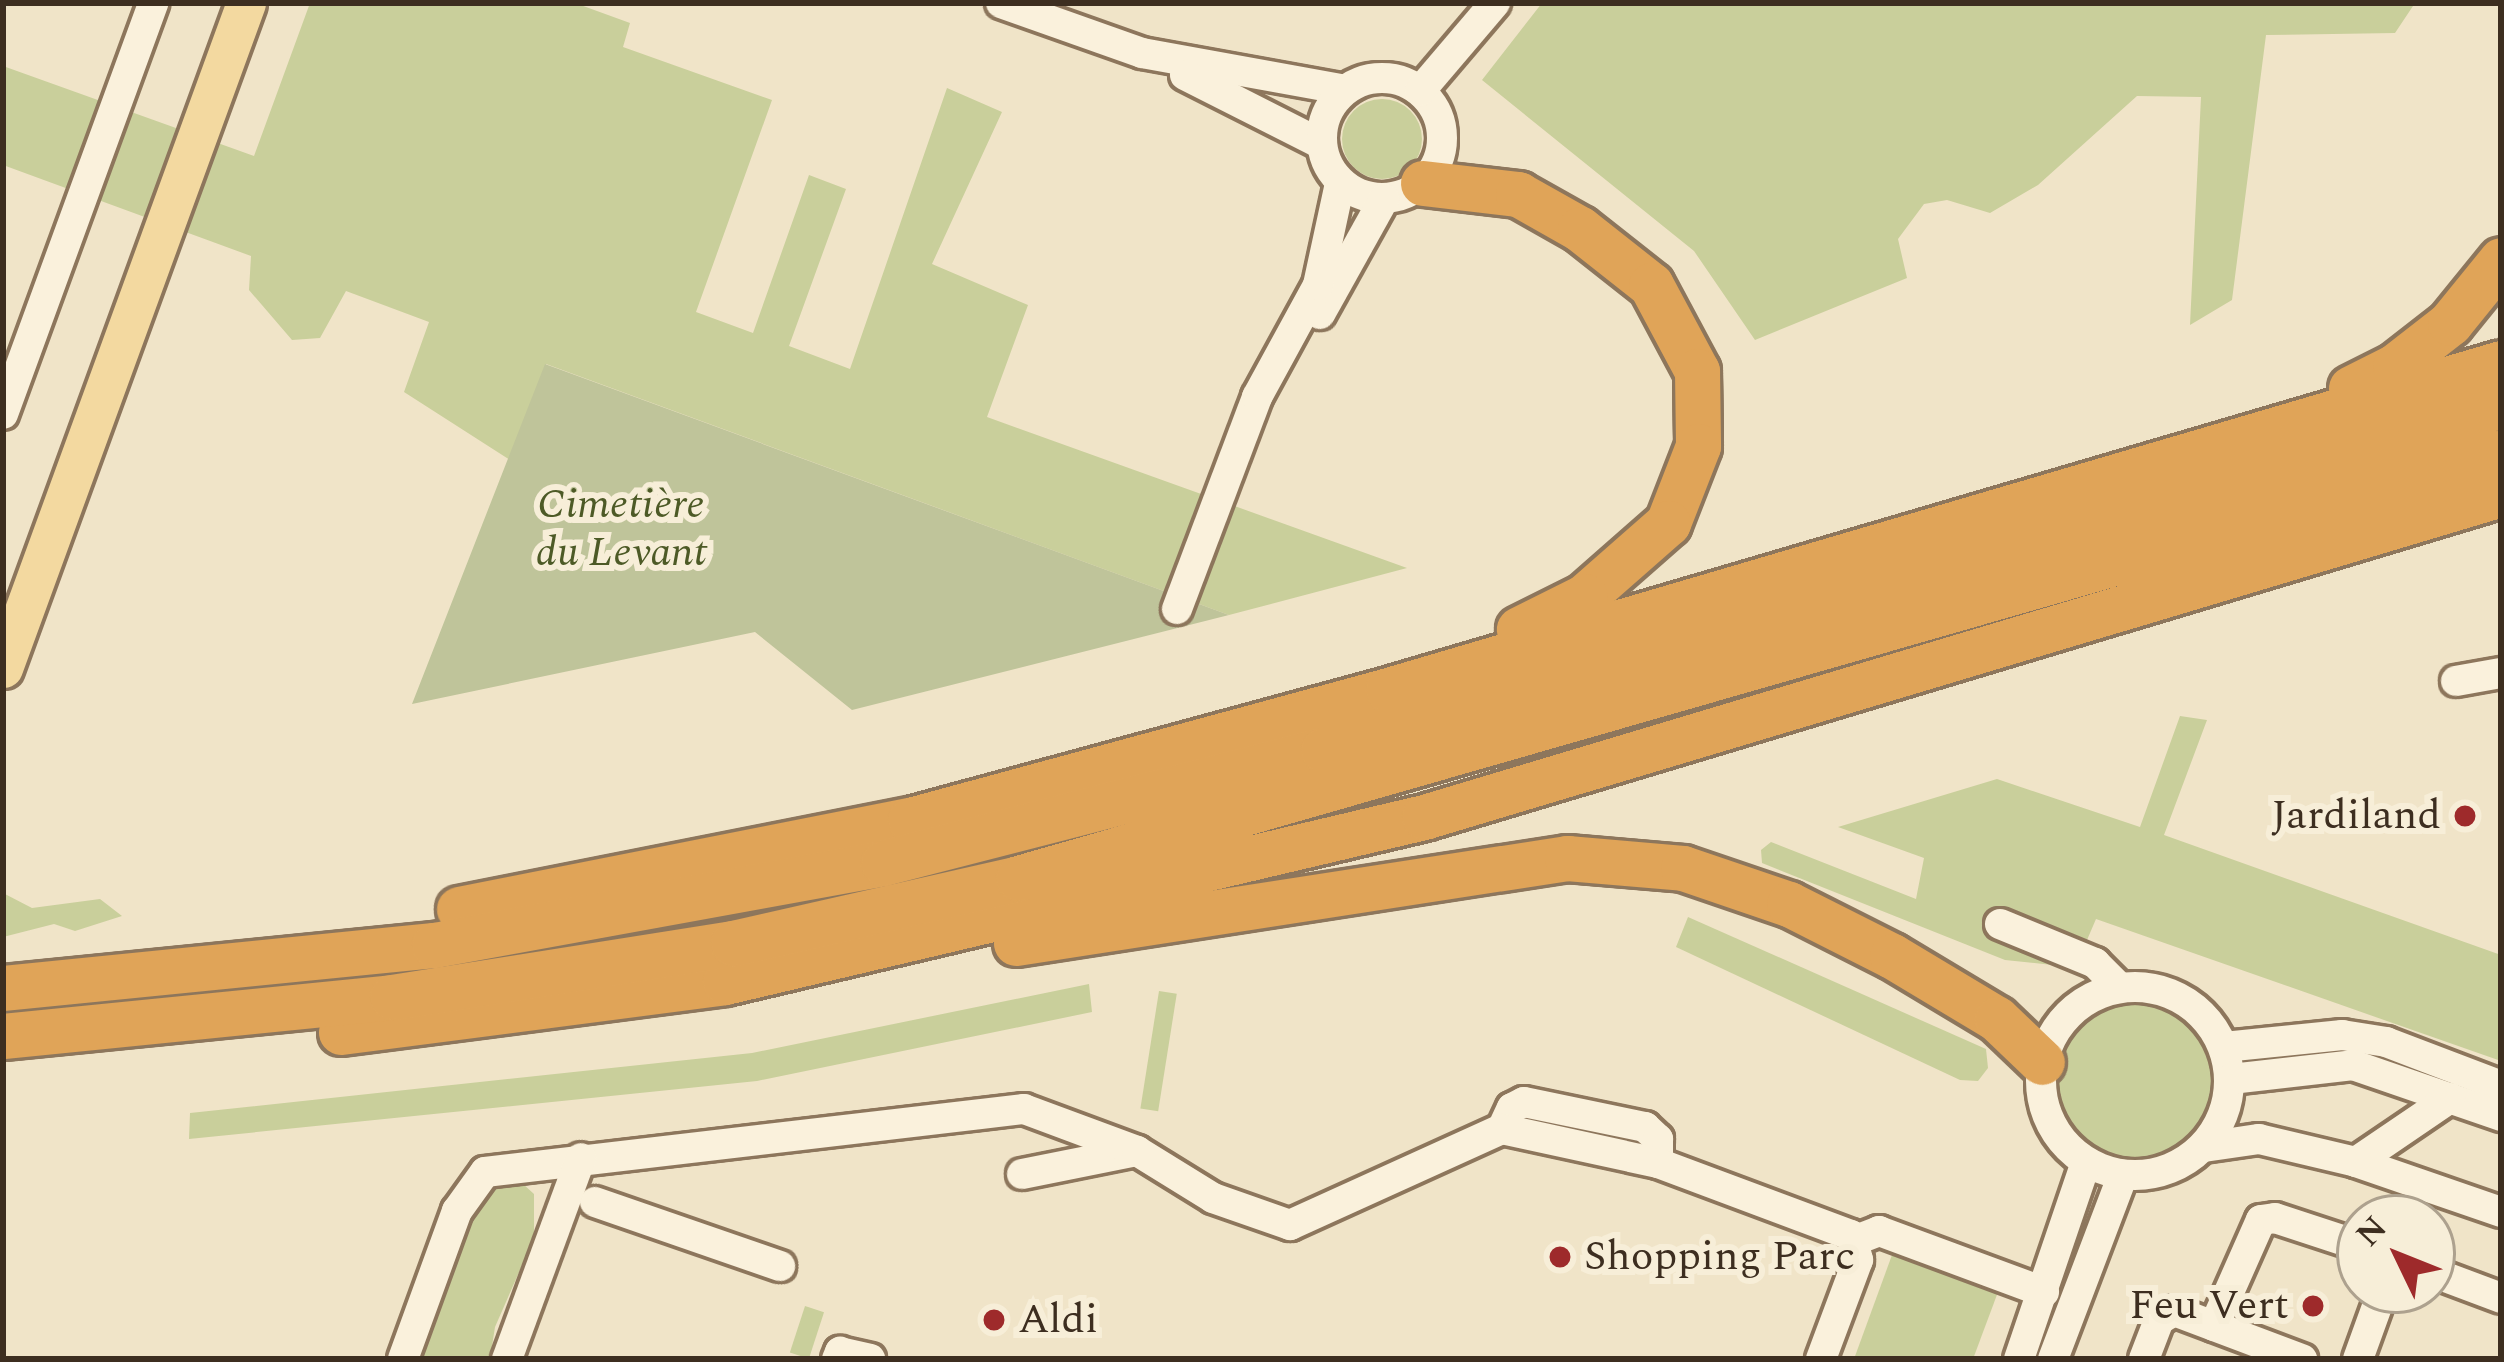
<!DOCTYPE html>
<html>
<head>
<meta charset="utf-8">
<style>
  body { margin:0 }
  #map { position:relative; width:2504px; height:1362px; overflow:hidden; background:#f0e4c8; font-family:Spectral,serif }
  div>[style] { position:absolute }
  .green>* { inset:0; background:#c9cf9b; transform-origin:0 0 }
  .round { border-radius:50% }
  .cemetery>* { inset:0; background:#bfc49a }
  .roads { filter:drop-shadow(3px 0 #8d765c) drop-shadow(-3px 0 #8d765c) drop-shadow(0 3px #8d765c) drop-shadow(0 -3px #8d765c) }
  .minor>* { height:30px; margin:-15px; padding:0 15px; transform-origin:15px; border-radius:15px; background:#faf1dc }
  .minor>.ring { margin:-15px; padding:0; box-sizing:content-box; background:none; border:30px solid #faf1dc; border-radius:50% }
  .major>* { height:39px; margin:-19.5px; padding:0 19.5px; transform-origin:19.5px; border-radius:19.5px; background:#f3d9a0 }
  .highway>* { height:45px; margin:-22.5px; padding:0 22.5px; transform-origin:22.5px; border-radius:22.5px; background:#e0a458 }
  .dots>* { width:33px; height:33px; translate:-50% -50%; box-sizing:border-box; border:6px solid #f7eed8; border-radius:50% }
  span { translate:-50% -50%; white-space:nowrap; text-align:center; line-height:1.15; -webkit-text-stroke:12px #f7eed8; paint-order:stroke }
  .park-label { font-size:42px; color:#4d5a26; font-style:italic }
  .poi-label { font-size:42px; color:#3d2e20 }
  .right { translate:-100% -50%; text-align:right }
  .left { translate:0 -50%; text-align:left }
  .frame { position:absolute; inset:0; border:6px solid #3d2e20; pointer-events:none }
  .north { position:absolute; left:2336px; top:1194px; width:120px; height:120px; box-sizing:border-box; background:#f7eed8; border:3px solid #ada18e; border-radius:50%; rotate:313deg; font-size:33px; font-weight:700; line-height:48px; text-align:center; color:#3d2e20 }
  .north::after { content:''; display:block; margin:auto; width:42px; height:54px; background:#9e2a2b; clip-path:polygon(50% 0,100% 100%,50% 72%,0 100%) }
</style>
</head>
<body>
<div id="map">
  <div class="green">
    <i style="clip-path:polygon(310px 3px,575px 3px,630px 23px,623px 47px,772px 100px,696px 312px,753px 333px,809px 175px,846px 189px,789px 346px,850px 369px,947px 88px,1002px 112px,932px 264px,1028px 305px,987px 417px,1407px 568px,1229px 615px,546px 364px,510px 460px,404px 392px,429px 322px,346px 291px,320px 338px,292px 340px,249px 290px,251px 256px,3px 165px,3px 66px,254px 156px)"></i>
    <i style="clip-path:polygon(1542px 3px,2415px 3px,2395px 33px,2266px 35px,2232px 300px,2190px 325px,2201px 97px,2137px 96px,2038px 185px,1990px 213px,1947px 200px,1924px 204px,1898px 239px,1907px 278px,1755px 340px,1694px 251px,1482px 80px)"></i>
    <i class="round" style="left:1342px;top:99px;width:80px;height:80px"></i>
    <i style="clip-path:polygon(2180px 716px,2207px 720px,2164px 835px,2501px 955px,2501px 1061px,2096px 919px,2084px 947px,2062px 966px,2005px 960px,1762px 863px,1761px 850px,1771px 842px,1916px 899px,1924px 858px,1838px 827px,1997px 779px,2140px 827px)"></i>
    <i style="clip-path:polygon(3px 893px,32px 908px,100px 899px,122px 916px,75px 931px,54px 924px,3px 937px)"></i>
    <i style="clip-path:polygon(1688px 917px,1986px 1049px,1988px 1068px,1978px 1081px,1960px 1080px,1676px 947px)"></i>
    <i style="clip-path:polygon(1089px 984px,1092px 1012px,757px 1081px,189px 1139px,190px 1113px,752px 1053px)"></i>
    <i style="left:1159px;top:991px;width:18px;height:119px;rotate:9deg"></i>
    <i class="round" style="left:2058px;top:1002px;width:158px;height:158px"></i>
    <i style="clip-path:polygon(500px 1183px,523px 1184px,534px 1194px,534px 1238px,495px 1327px,490px 1359px,419px 1359px,479px 1202px)"></i>
    <i style="clip-path:polygon(1896px 1244px,2001px 1284px,1973px 1359px,1854px 1359px)"></i>
    <i style="left:805px;top:1306px;width:20px;height:49px;rotate:18deg"></i>
  </div>
  <div class="cemetery">
    <i style="clip-path:polygon(545px 364px,1229px 615px,852px 710px,755px 632px,412px 704px)"></i>
  </div>
  <div class="roads">
    <div class="minor">
      <i style="left:1001px;top:3px;width:150px;rotate:19.5deg"></i>
      <i style="left:1142px;top:53px;width:206px;rotate:10.3deg"></i>
      <i style="left:1185px;top:75px;width:153px;rotate:26.9deg"></i>
      <i class="ring" style="left:1322px;top:78px;width:90px;height:90px"></i>
      <i style="left:1420px;top:91px;width:116px;rotate:-49.6deg"></i>
      <i style="left:1320px;top:314px;width:132px;rotate:-60.9deg"></i>
      <i style="left:3px;top:414px;width:438px;rotate:-69.9deg"></i>
      <i style="left:1177px;top:609px;width:227px;rotate:-69.3deg"></i>
      <i style="left:1257px;top:397px;width:128px;rotate:-61.4deg"></i>
      <i style="left:1318px;top:285px;width:104px;rotate:-77.8deg"></i>
      <i style="left:2456px;top:681px;width:46px;rotate:-10.1deg"></i>
      <i style="left:2000px;top:924px;width:103px;rotate:22.3deg"></i>
      <i style="left:2095px;top:963px;width:34px;rotate:45deg"></i>
      <i class="ring" style="left:2041px;top:987px;width:158px;height:158px"></i>
      <i style="left:2224px;top:1047px;width:119px;rotate:-5.8deg"></i>
      <i style="left:2342px;top:1035px;width:45px;rotate:9deg"></i>
      <i style="left:2386px;top:1042px;width:123px;rotate:20.9deg"></i>
      <i style="left:2231px;top:1079px;width:123px;rotate:-6.5deg"></i>
      <i style="left:2353px;top:1065px;width:157px;rotate:19deg"></i>
      <i style="left:1502px;top:1129px;width:23px;rotate:-65deg"></i>
      <i style="left:1512px;top:1108px;width:13px;rotate:-27deg"></i>
      <i style="left:1524px;top:1102px;width:124px;rotate:11.7deg"></i>
      <i style="left:1645px;top:1127px;width:18px;rotate:43deg"></i>
      <i style="left:1658px;top:1139px;width:24px;rotate:90deg"></i>
      <i style="left:2204px;top:1147px;width:56px;rotate:-8.3deg"></i>
      <i style="left:2259px;top:1139px;width:100px;rotate:13.3deg"></i>
      <i style="left:2356px;top:1162px;width:114px;rotate:-34.2deg"></i>
      <i style="left:2356px;top:1162px;width:153px;rotate:19deg"></i>
      <i style="left:1022px;top:1174px;width:117px;rotate:-11.3deg"></i>
      <i style="left:595px;top:1202px;width:196px;rotate:19.1deg"></i>
      <i style="left:1856px;top:1240px;width:25px;rotate:-21deg"></i>
      <i style="left:1879px;top:1231px;width:176px;rotate:20.3deg"></i>
      <i style="left:2432px;top:1272px;width:74px;rotate:20.6deg"></i>
      <i style="left:2214px;top:1326px;width:116px;rotate:-66.1deg"></i>
      <i style="left:2261px;top:1220px;width:14px;rotate:-8deg"></i>
      <i style="left:2275px;top:1218px;width:89px;rotate:18.2deg"></i>
      <i style="left:403px;top:1359px;width:158px;rotate:-70deg"></i>
      <i style="left:457px;top:1211px;width:48px;rotate:-54.3deg"></i>
      <i style="left:485px;top:1172px;width:543px;rotate:-6.67deg"></i>
      <i style="left:1024px;top:1109px;width:121px;rotate:20.4deg"></i>
      <i style="left:1137px;top:1151px;width:89px;rotate:31.7deg"></i>
      <i style="left:1213px;top:1198px;width:82px;rotate:19.3deg"></i>
      <i style="left:1290px;top:1225px;width:233px;rotate:-24.4deg"></i>
      <i style="left:1502px;top:1129px;width:160px;rotate:12.3deg"></i>
      <i style="left:1658px;top:1163px;width:206px;rotate:20.5deg"></i>
      <i style="left:1851px;top:1235px;width:26px;rotate:74deg"></i>
      <i style="left:1858px;top:1260px;width:106px;rotate:110.5deg"></i>
      <i style="left:507px;top:1359px;width:214px;rotate:-69.8deg"></i>
      <i style="left:837px;top:1359px;width:8px;rotate:-67deg"></i>
      <i style="left:840px;top:1352px;width:31px;rotate:13deg"></i>
      <i style="left:2019px;top:1359px;width:208px;rotate:-71.2deg"></i>
      <i style="left:2053px;top:1359px;width:197px;rotate:-69.2deg"></i>
      <i style="left:2144px;top:1359px;width:42px;rotate:-69deg"></i>
      <i style="left:2159px;top:1320px;width:17px;rotate:-31deg"></i>
      <i style="left:2174px;top:1311px;width:137px;rotate:20.6deg"></i>
      <i style="left:2358px;top:1359px;width:73px;rotate:-70.1deg"></i>
    </div>
    <div class="major">
      <i style="left:3px;top:668px;width:708px;rotate:-69.93deg"></i>
    </div>
    <div class="highway">
      <i style="left:1423px;top:183px;width:96px;rotate:6.6deg"></i>
      <i style="left:1518px;top:194px;width:71px;rotate:29.4deg"></i>
      <i style="left:1580px;top:229px;width:90px;rotate:38.3deg"></i>
      <i style="left:1651px;top:285px;width:98px;rotate:61.9deg"></i>
      <i style="left:1697px;top:371px;width:75px;rotate:89.2deg"></i>
      <i style="left:1698px;top:446px;width:83px;rotate:111.3deg"></i>
      <i style="left:1668px;top:523px;width:111px;rotate:138.7deg"></i>
      <i style="left:1585px;top:596px;width:74px;rotate:153.4deg"></i>
      <i style="left:2351px;top:388px;width:49px;rotate:-26.6deg"></i>
      <i style="left:2395px;top:366px;width:70px;rotate:-38deg"></i>
      <i style="left:2450px;top:323px;width:81px;rotate:-51deg"></i>
      <i style="left:459px;top:909px;width:460px;rotate:-11.2deg"></i>
      <i style="left:910px;top:820px;width:495px;rotate:-15.2deg"></i>
      <i style="left:1388px;top:690px;width:1160px;rotate:-16.37deg"></i>
      <i style="left:1016px;top:943px;width:558px;rotate:-8.77deg"></i>
      <i style="left:1567px;top:858px;width:116px;rotate:4.9deg"></i>
      <i style="left:1683px;top:868px;width:112px;rotate:18.8deg"></i>
      <i style="left:1789px;top:904px;width:115px;rotate:26.8deg"></i>
      <i style="left:1892px;top:956px;width:122px;rotate:31deg"></i>
      <i style="left:1997px;top:1019px;width:62px;rotate:43.7deg"></i>
      <i style="left:3px;top:988px;width:433px;rotate:-5.7deg"></i>
      <i style="left:434px;top:945px;width:456px;rotate:-10.3deg"></i>
      <i style="left:883px;top:863px;width:454px;rotate:-14.4deg"></i>
      <i style="left:1323px;top:750px;width:1227px;rotate:-16.32deg"></i>
      <i style="left:341px;top:1032px;width:387px;rotate:-7.4deg"></i>
      <i style="left:725px;top:982px;width:718px;rotate:-13.28deg"></i>
      <i style="left:1424px;top:817px;width:1124px;rotate:-16.69deg"></i>
      <i style="left:3px;top:1036px;width:391px;rotate:-5.7deg"></i>
      <i style="left:392px;top:997px;width:345px;rotate:-9deg"></i>
      <i style="left:733px;top:943px;width:292px;rotate:-12.8deg"></i>
      <i style="left:1018px;top:878px;width:1543px;rotate:-16.03deg"></i>
    </div>
  </div>
  <div class="dots">
    <i style="left:2465px;top:816px;background:#9e2a2b"></i>
    <i style="left:1560px;top:1257px;background:#9e2a2b"></i>
    <i style="left:2313px;top:1306px;background:#9e2a2b"></i>
    <i style="left:994px;top:1320px;background:#9e2a2b"></i>
  </div>
  <div class="park-label">
    <span style="left:621px;top:529px">Cimetière<br>du Levant</span>
  </div>
  <div class="poi-label">
    <span class="right" style="left:2441px;top:816px">Jardiland</span>
    <span class="left" style="left:1584px;top:1257px">Shopping Parc</span>
    <span class="right" style="left:2289px;top:1306px">Feu Vert</span>
    <span class="left" style="left:1018px;top:1320px">Aldi</span>
  </div>
  <div class="frame"></div>
  <div class="north">N</div>
</div>
</body>
</html>
